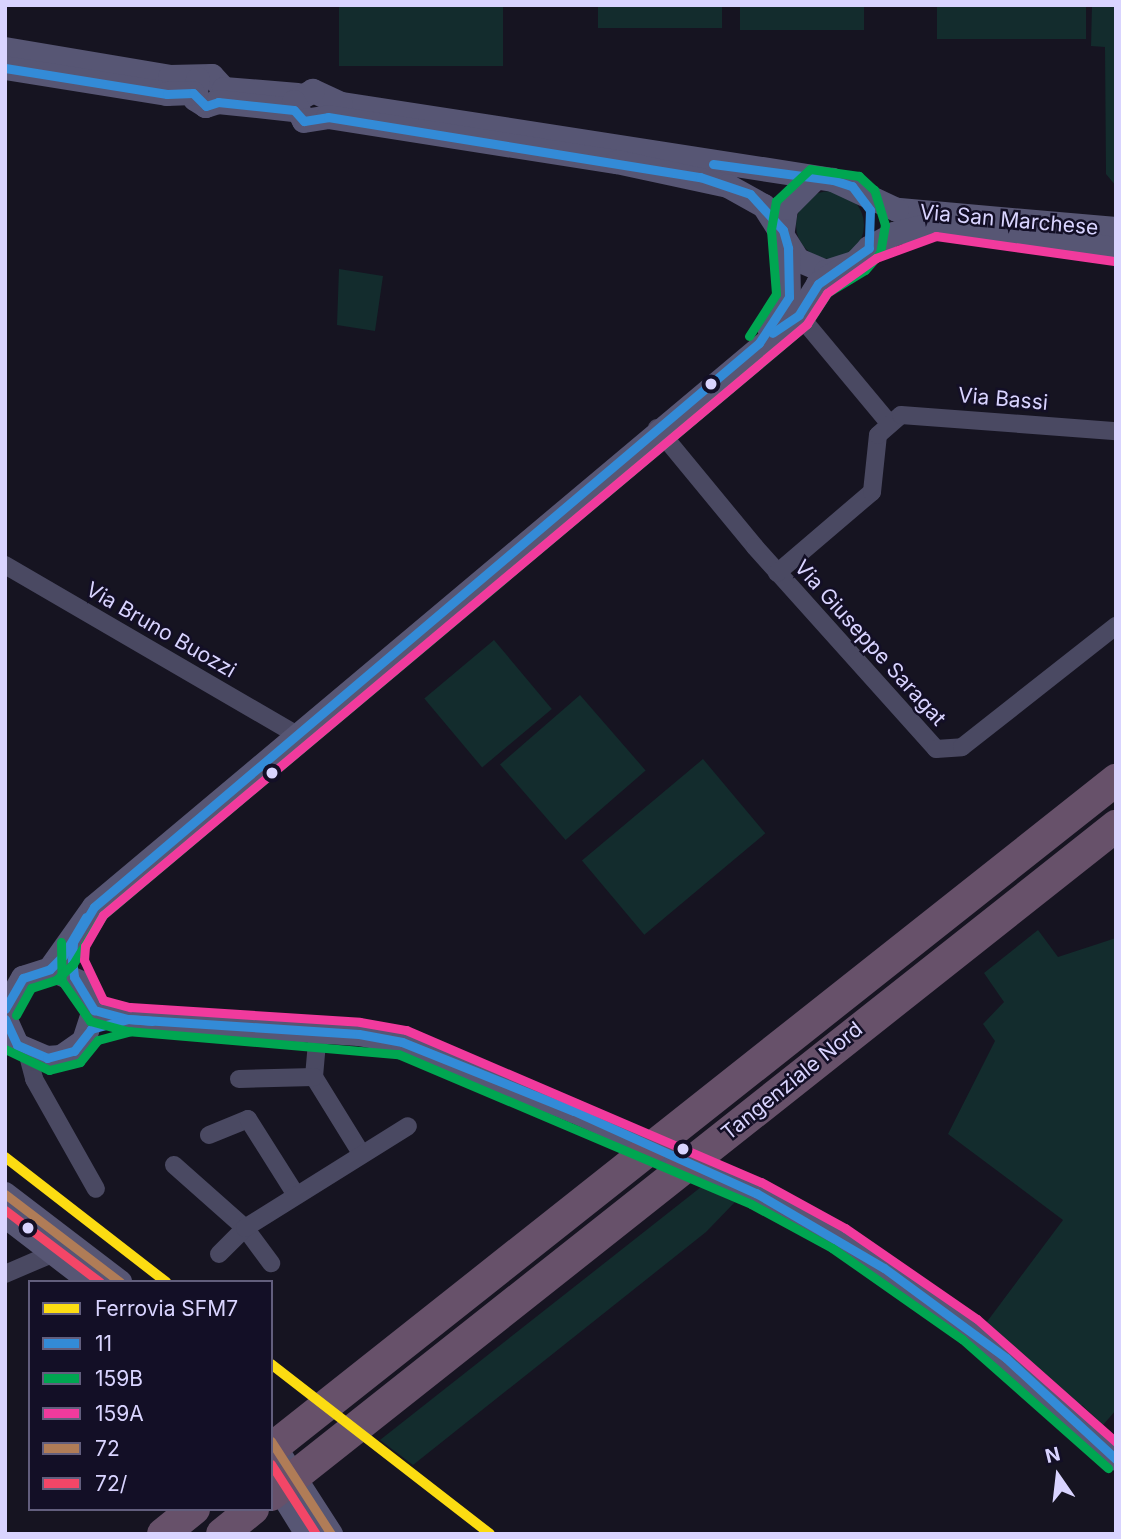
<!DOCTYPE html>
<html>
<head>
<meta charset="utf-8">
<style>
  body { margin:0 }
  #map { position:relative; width:1121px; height:1539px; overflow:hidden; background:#161421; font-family:Inter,sans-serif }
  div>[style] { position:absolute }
  .green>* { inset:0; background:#132c2d; transform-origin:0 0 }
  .round { border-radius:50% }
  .street>* { height:18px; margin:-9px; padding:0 9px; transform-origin:9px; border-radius:9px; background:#4a4962 }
  .secondary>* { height:24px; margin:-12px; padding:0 12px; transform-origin:12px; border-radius:12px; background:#575674 }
  .highway>* { height:32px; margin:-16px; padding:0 16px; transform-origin:16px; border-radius:16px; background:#67516a }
  .bus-1>* { height:9px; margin:-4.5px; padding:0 4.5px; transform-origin:4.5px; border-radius:4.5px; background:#338bd7 }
  .bus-2>* { height:9px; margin:-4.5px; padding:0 4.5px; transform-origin:4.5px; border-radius:4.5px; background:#00a651 }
  .bus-3>* { height:9px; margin:-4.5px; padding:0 4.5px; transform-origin:4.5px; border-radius:4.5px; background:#f13a9d }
  .bus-4>* { height:9px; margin:-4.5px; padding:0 4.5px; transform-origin:4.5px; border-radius:4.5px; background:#b07c57 }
  .bus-5>* { height:9px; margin:-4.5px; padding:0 4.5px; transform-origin:4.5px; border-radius:4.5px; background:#f34667 }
  .rail-1>* { height:10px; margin:-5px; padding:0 5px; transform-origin:5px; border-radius:5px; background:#fcdc12 }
  .dots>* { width:19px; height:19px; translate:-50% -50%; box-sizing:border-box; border:4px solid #130f26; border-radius:50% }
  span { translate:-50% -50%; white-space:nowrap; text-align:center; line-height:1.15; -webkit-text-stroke:5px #130f26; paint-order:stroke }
  .street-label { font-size:21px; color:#d9d4ff }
  .frame { position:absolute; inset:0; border:7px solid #d9d4ff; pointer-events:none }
  .legend { position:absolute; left:28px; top:1280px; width:245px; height:231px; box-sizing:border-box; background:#130f26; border:2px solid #625e7d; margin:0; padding:9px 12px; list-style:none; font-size:21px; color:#d9d4ff }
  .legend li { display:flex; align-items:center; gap:14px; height:35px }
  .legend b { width:35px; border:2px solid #625e7d }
  .north { position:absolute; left:1023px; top:1441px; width:70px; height:70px; -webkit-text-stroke:5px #130f26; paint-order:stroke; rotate:346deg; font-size:19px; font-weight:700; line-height:28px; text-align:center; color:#d9d4ff }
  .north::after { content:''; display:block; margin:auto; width:24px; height:32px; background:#d9d4ff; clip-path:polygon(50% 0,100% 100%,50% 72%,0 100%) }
</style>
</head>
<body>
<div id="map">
  <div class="green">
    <i style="left:339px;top:5px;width:164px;height:61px"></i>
    <i style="left:598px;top:5px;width:124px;height:23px"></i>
    <i style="left:740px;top:5px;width:124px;height:25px"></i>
    <i style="left:937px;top:5px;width:149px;height:34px"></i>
    <i style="clip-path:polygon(1092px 5px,1116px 5px,1116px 186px,1106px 174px,1105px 47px,1091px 46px)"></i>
    <i class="round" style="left:796px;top:191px;width:68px;height:68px"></i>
    <i style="clip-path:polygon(339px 269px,383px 276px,375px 331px,337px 325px)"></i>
    <i style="left:494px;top:640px;width:90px;height:91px;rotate:50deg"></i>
    <i style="left:580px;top:695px;width:100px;height:106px;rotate:49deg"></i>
    <i style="left:703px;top:759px;width:97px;height:158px;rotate:50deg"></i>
    <i style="clip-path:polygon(1038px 930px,1058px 957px,1116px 938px,1116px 1410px,1103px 1425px,1082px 1405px,1077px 1410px,983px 1327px,1063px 1220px,948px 1134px,995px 1041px,983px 1024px,1004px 1002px,984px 973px)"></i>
    <i style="clip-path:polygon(701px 1187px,735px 1202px,706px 1232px,413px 1465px,380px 1440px)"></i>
  </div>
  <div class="street">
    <i style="left:799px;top:315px;width:139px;rotate:50.2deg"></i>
    <i style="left:657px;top:428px;width:154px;rotate:50.5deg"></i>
    <i style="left:755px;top:547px;width:271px;rotate:48.1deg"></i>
    <i style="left:936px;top:749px;width:26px;rotate:-4deg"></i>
    <i style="left:962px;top:747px;width:196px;rotate:-38.2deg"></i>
    <i style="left:5px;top:565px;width:336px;rotate:30.2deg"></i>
    <i style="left:777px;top:573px;width:125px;rotate:-40.5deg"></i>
    <i style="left:872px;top:492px;width:57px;rotate:-84deg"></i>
    <i style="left:878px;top:435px;width:30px;rotate:-41deg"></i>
    <i style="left:901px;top:415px;width:216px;rotate:4.3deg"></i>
    <i style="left:318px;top:1031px;width:46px;rotate:95deg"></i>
    <i style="left:314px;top:1077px;width:89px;rotate:58.3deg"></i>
    <i style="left:27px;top:1052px;width:28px;rotate:75deg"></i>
    <i style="left:34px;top:1079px;width:126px;rotate:60.6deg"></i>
    <i style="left:239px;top:1079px;width:75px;rotate:-1.5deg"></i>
    <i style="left:209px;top:1135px;width:42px;rotate:-22.3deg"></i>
    <i style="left:248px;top:1119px;width:90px;rotate:57.7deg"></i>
    <i style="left:174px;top:1165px;width:95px;rotate:41.6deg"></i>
    <i style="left:245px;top:1228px;width:44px;rotate:53.4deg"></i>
    <i style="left:219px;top:1254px;width:37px;rotate:-45deg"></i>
    <i style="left:245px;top:1228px;width:192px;rotate:-32deg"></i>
    <i style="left:5px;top:1274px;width:53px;rotate:-23.2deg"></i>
  </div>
  <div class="secondary">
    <i style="left:5px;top:49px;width:167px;rotate:9.6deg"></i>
    <i style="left:170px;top:77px;width:42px;rotate:-1.4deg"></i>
    <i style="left:212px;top:76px;width:18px;rotate:47deg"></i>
    <i style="left:224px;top:89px;width:14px;rotate:115deg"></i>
    <i style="left:218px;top:102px;width:13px;rotate:162deg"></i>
    <i style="left:206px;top:106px;width:13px;rotate:-148deg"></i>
    <i style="left:195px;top:99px;width:20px;rotate:-81deg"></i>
    <i style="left:5px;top:68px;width:164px;rotate:9.1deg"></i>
    <i style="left:167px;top:94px;width:26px;rotate:-2deg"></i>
    <i style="left:224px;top:89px;width:74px;rotate:4.6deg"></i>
    <i style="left:218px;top:102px;width:76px;rotate:6deg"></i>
    <i style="left:1116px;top:229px;width:220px;rotate:-175deg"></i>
    <i style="left:897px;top:210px;width:71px;rotate:-154.9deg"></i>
    <i style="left:833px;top:180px;width:498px;rotate:-171.2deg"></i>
    <i style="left:341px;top:104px;width:31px;rotate:-155deg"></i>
    <i style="left:313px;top:91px;width:22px;rotate:150deg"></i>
    <i style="left:294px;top:102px;width:21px;rotate:62deg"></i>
    <i style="left:304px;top:121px;width:24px;rotate:-9deg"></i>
    <i style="left:328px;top:117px;width:292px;rotate:8.9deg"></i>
    <i style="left:617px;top:162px;width:114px;rotate:12.2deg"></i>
    <i style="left:728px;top:186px;width:41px;rotate:29.1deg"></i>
    <i style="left:764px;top:206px;width:64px;rotate:57.8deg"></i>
    <i style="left:798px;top:260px;width:30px;rotate:23deg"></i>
    <i style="left:826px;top:272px;width:32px;rotate:-18deg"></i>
    <i style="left:856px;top:262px;width:19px;rotate:-47deg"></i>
    <i style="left:869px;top:248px;width:29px;rotate:-29deg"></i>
    <i style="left:894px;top:234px;width:43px;rotate:-13.4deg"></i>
    <i style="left:936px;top:224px;width:182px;rotate:7.9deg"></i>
    <i style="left:783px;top:230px;width:22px;rotate:-82deg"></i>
    <i style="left:786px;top:208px;width:38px;rotate:-45deg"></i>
    <i style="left:769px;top:328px;width:37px;rotate:-57deg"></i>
    <i style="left:789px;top:297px;width:49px;rotate:-91.2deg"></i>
    <i style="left:50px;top:969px;width:76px;rotate:-54.6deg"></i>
    <i style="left:94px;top:907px;width:921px;rotate:-40.02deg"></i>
    <i style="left:799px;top:315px;width:36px;rotate:-58deg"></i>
    <i style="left:818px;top:284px;width:26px;rotate:-32deg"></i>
    <i style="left:5px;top:1009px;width:36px;rotate:-60deg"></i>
    <i style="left:23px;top:978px;width:28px;rotate:-18deg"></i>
    <i style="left:50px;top:969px;width:34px;rotate:24deg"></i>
    <i style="left:81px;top:983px;width:30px;rotate:64deg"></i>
    <i style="left:94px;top:1010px;width:33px;rotate:108deg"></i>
    <i style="left:84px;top:1041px;width:28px;rotate:145deg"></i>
    <i style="left:61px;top:1057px;width:14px;rotate:176deg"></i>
    <i style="left:47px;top:1058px;width:33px;rotate:-157deg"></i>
    <i style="left:17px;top:1045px;width:30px;rotate:-114deg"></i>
    <i style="left:94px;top:1010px;width:35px;rotate:15deg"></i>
    <i style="left:128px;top:1019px;width:231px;rotate:3.7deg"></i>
    <i style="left:359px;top:1034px;width:44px;rotate:10.5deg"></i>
    <i style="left:402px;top:1042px;width:185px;rotate:21.9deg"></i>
    <i style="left:574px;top:1111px;width:200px;rotate:24.3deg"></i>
    <i style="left:756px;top:1193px;width:148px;rotate:30.4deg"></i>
    <i style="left:884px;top:1268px;width:152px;rotate:36.4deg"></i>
    <i style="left:1006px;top:1358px;width:149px;rotate:42.6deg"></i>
    <i style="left:5px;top:1194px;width:145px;rotate:37.4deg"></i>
    <i style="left:5px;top:1216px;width:108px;rotate:37.5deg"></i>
    <i style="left:271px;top:1441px;width:111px;rotate:57.2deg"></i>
    <i style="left:271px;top:1476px;width:68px;rotate:58.2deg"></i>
  </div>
  <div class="highway">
    <i style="left:271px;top:1449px;width:1078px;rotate:-38.37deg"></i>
    <i style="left:271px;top:1495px;width:1078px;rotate:-38.37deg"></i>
    <i style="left:163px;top:1534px;width:40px;rotate:-39deg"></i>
    <i style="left:222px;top:1534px;width:40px;rotate:-39deg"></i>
  </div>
  <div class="bus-1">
    <i style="left:5px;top:68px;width:164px;rotate:9.1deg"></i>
    <i style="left:167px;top:94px;width:26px;rotate:-2deg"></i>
    <i style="left:193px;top:93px;width:18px;rotate:45deg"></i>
    <i style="left:206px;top:106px;width:13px;rotate:-18deg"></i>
    <i style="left:218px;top:102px;width:76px;rotate:6deg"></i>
    <i style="left:294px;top:110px;width:15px;rotate:48deg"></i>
    <i style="left:304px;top:121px;width:24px;rotate:-9deg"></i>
    <i style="left:328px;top:117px;width:377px;rotate:9.2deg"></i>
    <i style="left:700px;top:177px;width:53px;rotate:18.8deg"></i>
    <i style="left:750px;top:194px;width:49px;rotate:47.5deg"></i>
    <i style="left:783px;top:230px;width:19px;rotate:74deg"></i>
    <i style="left:788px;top:248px;width:49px;rotate:88.8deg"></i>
    <i style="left:789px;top:297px;width:55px;rotate:123.1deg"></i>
    <i style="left:759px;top:343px;width:872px;rotate:139.7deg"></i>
    <i style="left:94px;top:907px;width:41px;rotate:121deg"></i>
    <i style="left:73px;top:942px;width:18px;rotate:93deg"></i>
    <i style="left:72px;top:960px;width:17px;rotate:83deg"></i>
    <i style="left:74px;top:977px;width:39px;rotate:59deg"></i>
    <i style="left:94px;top:1010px;width:35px;rotate:15deg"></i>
    <i style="left:128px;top:1019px;width:231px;rotate:3.7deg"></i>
    <i style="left:359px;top:1034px;width:44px;rotate:10.5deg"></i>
    <i style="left:402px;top:1042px;width:185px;rotate:21.9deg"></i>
    <i style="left:574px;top:1111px;width:200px;rotate:24.3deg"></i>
    <i style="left:756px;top:1193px;width:148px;rotate:30.4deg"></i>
    <i style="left:884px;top:1268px;width:152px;rotate:36.4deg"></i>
    <i style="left:1006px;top:1358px;width:149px;rotate:42.6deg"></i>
    <i style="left:713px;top:164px;width:121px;rotate:7.6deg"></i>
    <i style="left:833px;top:180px;width:20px;rotate:18deg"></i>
    <i style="left:852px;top:186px;width:30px;rotate:53deg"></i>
    <i style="left:870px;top:210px;width:38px;rotate:92deg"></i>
    <i style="left:869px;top:248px;width:62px;rotate:144.8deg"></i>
    <i style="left:818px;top:284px;width:36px;rotate:122deg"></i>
    <i style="left:799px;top:315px;width:32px;rotate:146deg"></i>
    <i style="left:5px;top:1009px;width:36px;rotate:-60deg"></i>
    <i style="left:23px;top:978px;width:28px;rotate:-18deg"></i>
    <i style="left:50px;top:969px;width:18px;rotate:-45deg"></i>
    <i style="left:63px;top:956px;width:45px;rotate:-59.5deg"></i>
    <i style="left:5px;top:1019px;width:29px;rotate:65deg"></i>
    <i style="left:17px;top:1045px;width:33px;rotate:23deg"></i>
    <i style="left:47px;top:1058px;width:28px;rotate:-15deg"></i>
    <i style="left:74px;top:1051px;width:28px;rotate:-52deg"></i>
    <i style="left:91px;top:1029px;width:38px;rotate:-15deg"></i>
    <i style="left:128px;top:1019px;width:24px;rotate:5deg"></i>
  </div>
  <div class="bus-2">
    <i style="left:61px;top:942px;width:39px;rotate:89deg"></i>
    <i style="left:62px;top:981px;width:49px;rotate:55deg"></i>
    <i style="left:90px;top:1021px;width:38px;rotate:15deg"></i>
    <i style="left:127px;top:1031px;width:272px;rotate:4.9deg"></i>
    <i style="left:398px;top:1054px;width:384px;rotate:23deg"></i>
    <i style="left:751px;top:1204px;width:92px;rotate:28.5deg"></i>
    <i style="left:832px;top:1248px;width:159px;rotate:35deg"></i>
    <i style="left:962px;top:1339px;width:195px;rotate:41.5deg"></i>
    <i style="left:16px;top:1015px;width:31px;rotate:-61deg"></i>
    <i style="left:31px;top:988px;width:26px;rotate:-18deg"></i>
    <i style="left:56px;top:980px;width:23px;rotate:-43deg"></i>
    <i style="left:73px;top:964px;width:57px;rotate:-58.5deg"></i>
    <i style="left:103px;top:915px;width:919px;rotate:-40.01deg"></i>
    <i style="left:807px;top:324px;width:37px;rotate:-57deg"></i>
    <i style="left:827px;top:293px;width:44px;rotate:-31.2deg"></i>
    <i style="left:865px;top:270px;width:23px;rotate:-49deg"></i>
    <i style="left:880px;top:253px;width:28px;rotate:-80deg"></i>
    <i style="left:885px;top:225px;width:37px;rotate:-107deg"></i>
    <i style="left:874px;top:190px;width:21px;rotate:-137deg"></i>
    <i style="left:859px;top:176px;width:49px;rotate:-171.9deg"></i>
    <i style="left:810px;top:169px;width:47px;rotate:136.7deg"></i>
    <i style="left:776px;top:201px;width:29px;rotate:100deg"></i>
    <i style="left:771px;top:230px;width:64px;rotate:85.5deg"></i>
    <i style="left:776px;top:294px;width:50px;rotate:122.7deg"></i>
    <i style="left:5px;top:1049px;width:49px;rotate:25.5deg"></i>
    <i style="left:49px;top:1070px;width:32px;rotate:-14deg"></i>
    <i style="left:80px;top:1062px;width:28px;rotate:-51deg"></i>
    <i style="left:98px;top:1040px;width:34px;rotate:-15deg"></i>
  </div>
  <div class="bus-3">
    <i style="left:1114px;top:261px;width:180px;rotate:-172deg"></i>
    <i style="left:936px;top:236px;width:64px;rotate:159.9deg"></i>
    <i style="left:876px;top:258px;width:60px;rotate:144.5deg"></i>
    <i style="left:827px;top:293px;width:37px;rotate:123deg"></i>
    <i style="left:807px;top:324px;width:919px;rotate:139.99deg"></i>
    <i style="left:103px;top:915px;width:36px;rotate:120deg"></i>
    <i style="left:85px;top:946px;width:14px;rotate:94deg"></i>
    <i style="left:84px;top:960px;width:44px;rotate:64.6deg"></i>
    <i style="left:103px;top:1000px;width:28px;rotate:15deg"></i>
    <i style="left:130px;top:1007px;width:230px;rotate:3.7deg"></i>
    <i style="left:360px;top:1022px;width:47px;rotate:9.9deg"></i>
    <i style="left:406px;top:1030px;width:386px;rotate:23.2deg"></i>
    <i style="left:761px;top:1182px;width:96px;rotate:28.7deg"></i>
    <i style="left:845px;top:1228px;width:160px;rotate:34.6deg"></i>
    <i style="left:977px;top:1319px;width:186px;rotate:41.5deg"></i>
  </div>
  <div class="bus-4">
    <i style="left:5px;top:1194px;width:145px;rotate:37.4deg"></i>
    <i style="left:271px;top:1441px;width:111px;rotate:57.2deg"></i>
  </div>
  <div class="bus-5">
    <i style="left:5px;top:1210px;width:119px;rotate:37.2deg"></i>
    <i style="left:271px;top:1464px;width:83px;rotate:57.3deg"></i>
  </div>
  <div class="rail-1">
    <i style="left:5px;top:1157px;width:204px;rotate:37.8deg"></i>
    <i style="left:271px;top:1364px;width:277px;rotate:37.8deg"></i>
  </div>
  <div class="dots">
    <i style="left:711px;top:384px;background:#d9d4ff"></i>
    <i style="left:272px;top:773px;background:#d9d4ff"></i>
    <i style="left:683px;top:1149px;background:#d9d4ff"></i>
    <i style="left:28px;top:1228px;background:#d9d4ff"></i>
  </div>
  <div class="street-label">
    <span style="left:1009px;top:220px;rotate:5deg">Via San Marchese</span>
    <span style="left:1003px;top:399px;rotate:5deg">Via Bassi</span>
    <span style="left:161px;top:630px;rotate:30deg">Via Bruno Buozzi</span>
    <span style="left:870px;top:643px;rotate:48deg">Via Giuseppe Saragat</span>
    <span style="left:792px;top:1081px;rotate:-39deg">Tangenziale Nord</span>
  </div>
  <div class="frame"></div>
  <ul class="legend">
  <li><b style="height:9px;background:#fcdc12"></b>Ferrovia SFM7</li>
  <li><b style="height:9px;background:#338bd7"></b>11</li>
  <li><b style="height:9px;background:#00a651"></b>159B</li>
  <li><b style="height:9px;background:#f13a9d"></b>159A</li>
  <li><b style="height:9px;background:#b07c57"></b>72</li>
  <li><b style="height:9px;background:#f34667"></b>72/</li>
  </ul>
  <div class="north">N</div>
</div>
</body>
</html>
